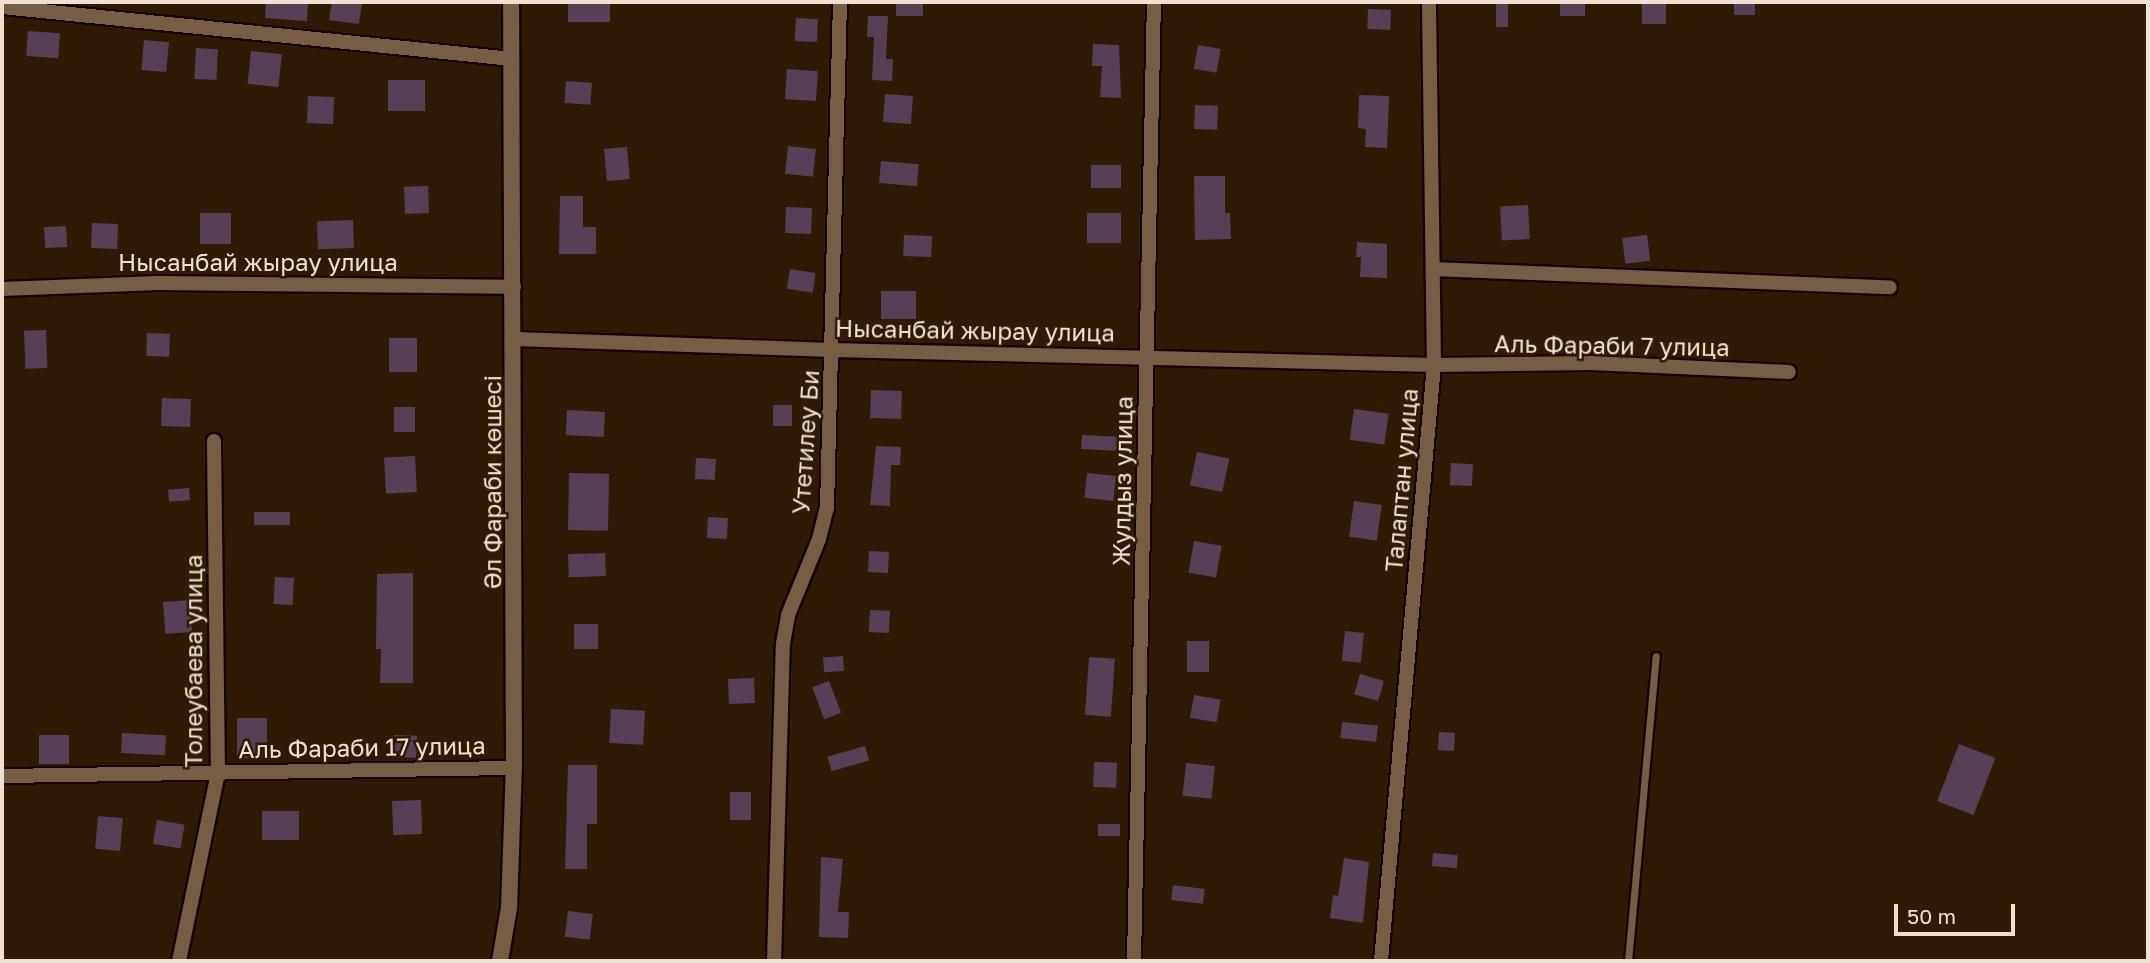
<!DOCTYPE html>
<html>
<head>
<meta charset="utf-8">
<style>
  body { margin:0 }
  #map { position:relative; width:2150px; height:963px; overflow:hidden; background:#2f1b05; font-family:"Golos Text",sans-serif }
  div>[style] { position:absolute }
  .building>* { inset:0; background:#564056; transform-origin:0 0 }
  .roads { filter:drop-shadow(2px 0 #160500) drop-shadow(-2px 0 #160500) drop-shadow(0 2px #160500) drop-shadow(0 -2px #160500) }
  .service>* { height:7px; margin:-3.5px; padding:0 3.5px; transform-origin:3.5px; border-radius:3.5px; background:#755d46 }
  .minor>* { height:14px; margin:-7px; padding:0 7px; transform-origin:7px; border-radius:7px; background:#755d46 }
  .tertiary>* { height:16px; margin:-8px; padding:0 8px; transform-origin:8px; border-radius:8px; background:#755d46 }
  span { translate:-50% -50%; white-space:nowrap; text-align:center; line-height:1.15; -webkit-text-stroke:5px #2f1b05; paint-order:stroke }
  .street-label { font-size:24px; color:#eee0d3 }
  .frame { position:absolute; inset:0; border:4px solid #eee0d3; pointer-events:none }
  .scale { position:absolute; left:1894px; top:904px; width:121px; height:32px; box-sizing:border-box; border:4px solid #eee0d3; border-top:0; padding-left:9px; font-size:21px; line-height:24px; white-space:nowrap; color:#eee0d3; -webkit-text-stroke:5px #2f1b05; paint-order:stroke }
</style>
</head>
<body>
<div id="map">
  <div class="building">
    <i style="clip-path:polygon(266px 2px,308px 2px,307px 21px,265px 18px)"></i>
    <i style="clip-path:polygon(332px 2px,362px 2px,359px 24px,329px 20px)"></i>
    <i style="left:568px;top:2px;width:42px;height:20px"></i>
    <i style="left:896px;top:2px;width:27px;height:14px"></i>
    <i style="left:1496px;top:2px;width:12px;height:25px"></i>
    <i style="left:1560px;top:2px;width:25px;height:14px"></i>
    <i style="left:1642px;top:2px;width:24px;height:22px"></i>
    <i style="left:1734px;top:2px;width:21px;height:13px"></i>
    <i style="left:1368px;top:9px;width:23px;height:20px;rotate:2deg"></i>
    <i style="clip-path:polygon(868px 16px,888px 16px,886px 59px,893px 59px,892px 81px,872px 80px,874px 37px,867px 37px)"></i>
    <i style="left:796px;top:18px;width:22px;height:23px;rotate:3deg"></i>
    <i style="left:28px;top:31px;width:32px;height:25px;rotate:4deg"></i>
    <i style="left:144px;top:40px;width:25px;height:30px;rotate:5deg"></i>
    <i style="clip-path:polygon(1093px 44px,1119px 45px,1121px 98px,1100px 97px,1102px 66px,1092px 66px)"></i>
    <i style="left:1198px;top:45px;width:23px;height:24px;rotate:10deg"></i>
    <i style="left:196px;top:48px;width:22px;height:31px;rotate:3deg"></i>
    <i style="left:251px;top:51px;width:31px;height:33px;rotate:6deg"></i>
    <i style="left:787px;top:69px;width:31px;height:30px;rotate:4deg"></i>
    <i style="left:425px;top:80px;width:31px;height:37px;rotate:90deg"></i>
    <i style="left:566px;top:81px;width:26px;height:22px;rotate:4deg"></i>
    <i style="left:885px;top:94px;width:28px;height:28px;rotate:4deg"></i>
    <i style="clip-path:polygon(1359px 95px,1389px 96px,1387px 148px,1365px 147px,1366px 129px,1358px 128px)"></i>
    <i style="left:308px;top:96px;width:26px;height:27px;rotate:2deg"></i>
    <i style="left:1195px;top:105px;width:23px;height:24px;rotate:2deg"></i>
    <i style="left:788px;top:146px;width:28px;height:28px;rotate:6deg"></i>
    <i style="left:627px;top:147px;width:32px;height:23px;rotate:85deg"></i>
    <i style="left:881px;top:161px;width:38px;height:22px;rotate:5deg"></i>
    <i style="left:1091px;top:165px;width:30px;height:23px"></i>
    <i style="clip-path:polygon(1194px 176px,1225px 176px,1225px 213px,1230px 213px,1231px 239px,1195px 240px)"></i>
    <i style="left:428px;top:186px;width:27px;height:24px;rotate:88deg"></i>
    <i style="clip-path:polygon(560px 196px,583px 196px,583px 227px,596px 227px,596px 254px,559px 254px)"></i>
    <i style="left:1528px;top:205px;width:34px;height:28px;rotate:87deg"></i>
    <i style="left:786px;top:207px;width:26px;height:26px;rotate:2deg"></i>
    <i style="left:200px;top:213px;width:31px;height:31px"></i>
    <i style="left:1087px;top:213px;width:34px;height:30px"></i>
    <i style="left:353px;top:220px;width:28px;height:36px;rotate:88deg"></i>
    <i style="left:92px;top:223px;width:26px;height:25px;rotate:2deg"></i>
    <i style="left:66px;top:226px;width:21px;height:22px;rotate:87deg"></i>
    <i style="left:904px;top:235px;width:28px;height:21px;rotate:2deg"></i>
    <i style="left:1647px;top:235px;width:26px;height:25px;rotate:83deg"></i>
    <i style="clip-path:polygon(1357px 242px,1387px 244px,1387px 278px,1360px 277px,1361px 257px,1356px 257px)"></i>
    <i style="left:790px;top:269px;width:26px;height:20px;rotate:9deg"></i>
    <i style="left:881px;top:291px;width:35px;height:28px"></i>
    <i style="left:46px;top:330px;width:38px;height:22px;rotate:88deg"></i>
    <i style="left:147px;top:333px;width:23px;height:23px;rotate:2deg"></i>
    <i style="left:389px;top:338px;width:28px;height:34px"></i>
    <i style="left:871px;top:390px;width:31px;height:28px;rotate:2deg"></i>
    <i style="left:162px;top:398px;width:29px;height:28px;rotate:2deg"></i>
    <i style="left:773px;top:405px;width:19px;height:21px"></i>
    <i style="left:394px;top:407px;width:21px;height:25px"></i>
    <i style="left:1354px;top:409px;width:35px;height:31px;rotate:8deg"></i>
    <i style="left:567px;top:410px;width:38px;height:25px;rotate:3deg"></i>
    <i style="left:1082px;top:435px;width:35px;height:14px;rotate:3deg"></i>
    <i style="clip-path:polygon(876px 446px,901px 447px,900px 465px,891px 465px,890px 506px,870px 505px)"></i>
    <i style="left:1197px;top:452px;width:33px;height:34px;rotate:12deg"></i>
    <i style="left:415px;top:456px;width:36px;height:31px;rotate:87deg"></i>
    <i style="left:696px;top:458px;width:20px;height:21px;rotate:3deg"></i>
    <i style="left:1451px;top:463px;width:22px;height:22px;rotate:3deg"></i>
    <i style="left:569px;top:473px;width:40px;height:57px;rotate:1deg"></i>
    <i style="left:1087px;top:473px;width:29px;height:25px;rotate:6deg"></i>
    <i style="left:189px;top:488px;width:12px;height:21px;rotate:85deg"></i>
    <i style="left:1354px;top:501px;width:28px;height:36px;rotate:8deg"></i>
    <i style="left:254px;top:512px;width:36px;height:13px"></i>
    <i style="left:708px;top:517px;width:20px;height:21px;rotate:3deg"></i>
    <i style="left:1194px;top:541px;width:28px;height:32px;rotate:10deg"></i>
    <i style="left:869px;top:551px;width:20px;height:21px;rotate:3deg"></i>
    <i style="left:605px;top:553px;width:23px;height:37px;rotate:88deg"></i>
    <i style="clip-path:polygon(413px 573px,413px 683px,380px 683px,381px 649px,376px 649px,377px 574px)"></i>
    <i style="left:275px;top:577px;width:19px;height:27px;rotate:3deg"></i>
    <i style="left:190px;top:600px;width:32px;height:27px;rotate:86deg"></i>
    <i style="left:870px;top:610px;width:20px;height:22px;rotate:3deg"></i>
    <i style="left:574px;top:624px;width:24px;height:25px"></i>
    <i style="left:1345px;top:631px;width:19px;height:30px;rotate:6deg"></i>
    <i style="left:1187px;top:641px;width:22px;height:31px"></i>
    <i style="left:843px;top:656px;width:15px;height:20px;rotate:86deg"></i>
    <i style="left:1089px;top:657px;width:26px;height:58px;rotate:4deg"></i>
    <i style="left:1360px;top:674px;width:25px;height:21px;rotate:16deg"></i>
    <i style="left:754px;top:678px;width:25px;height:26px;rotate:88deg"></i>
    <i style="left:829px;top:681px;width:34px;height:18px;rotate:69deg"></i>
    <i style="left:1194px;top:695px;width:27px;height:23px;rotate:10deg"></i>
    <i style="left:611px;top:709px;width:34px;height:34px;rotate:3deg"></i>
    <i style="left:237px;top:718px;width:30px;height:40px"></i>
    <i style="left:1342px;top:722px;width:36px;height:16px;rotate:6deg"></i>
    <i style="left:1439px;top:732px;width:16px;height:18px;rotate:4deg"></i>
    <i style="left:122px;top:733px;width:44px;height:20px;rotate:3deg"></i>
    <i style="left:39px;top:735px;width:30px;height:29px"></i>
    <i style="left:394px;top:735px;width:23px;height:22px;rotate:2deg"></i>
    <i style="left:1959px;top:744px;width:39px;height:61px;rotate:21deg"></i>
    <i style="left:865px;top:746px;width:15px;height:39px;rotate:74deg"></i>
    <i style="left:1094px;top:762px;width:23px;height:25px;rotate:2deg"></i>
    <i style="left:1186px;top:763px;width:29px;height:33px;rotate:6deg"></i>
    <i style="clip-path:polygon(568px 765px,597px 765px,597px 824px,587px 824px,587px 869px,565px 869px)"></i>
    <i style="left:730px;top:792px;width:21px;height:28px"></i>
    <i style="left:421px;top:800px;width:34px;height:29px;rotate:88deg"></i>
    <i style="left:262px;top:811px;width:37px;height:29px"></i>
    <i style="left:98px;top:816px;width:25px;height:33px;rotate:5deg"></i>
    <i style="left:157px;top:820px;width:28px;height:24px;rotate:10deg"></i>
    <i style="left:1098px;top:824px;width:22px;height:12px"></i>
    <i style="left:1433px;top:853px;width:25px;height:13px;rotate:5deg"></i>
    <i style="clip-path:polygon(821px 857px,843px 859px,838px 912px,849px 912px,848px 938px,819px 937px)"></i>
    <i style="clip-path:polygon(1344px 858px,1369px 862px,1363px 923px,1330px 918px,1333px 895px,1338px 896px)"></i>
    <i style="left:1173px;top:885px;width:32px;height:15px;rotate:7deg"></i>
    <i style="left:568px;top:911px;width:25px;height:26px;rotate:7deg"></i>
  </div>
  <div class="roads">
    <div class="service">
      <i style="left:1628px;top:961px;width:306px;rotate:-84.8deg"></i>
    </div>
    <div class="minor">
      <i style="left:2px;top:7px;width:513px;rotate:5.82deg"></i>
      <i style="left:1433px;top:269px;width:457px;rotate:2.3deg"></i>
      <i style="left:2px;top:289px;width:156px;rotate:-2.2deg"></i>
      <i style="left:158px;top:283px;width:356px;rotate:0.6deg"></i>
      <i style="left:515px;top:339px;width:318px;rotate:2deg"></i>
      <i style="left:833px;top:350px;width:601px;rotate:1.43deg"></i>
      <i style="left:1434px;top:365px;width:157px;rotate:-0.7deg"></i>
      <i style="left:1591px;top:363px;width:198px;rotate:2.6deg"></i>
      <i style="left:2px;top:776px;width:512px;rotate:-0.9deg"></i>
      <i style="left:179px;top:961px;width:192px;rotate:-78.3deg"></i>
      <i style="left:218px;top:773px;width:332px;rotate:-90.7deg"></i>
      <i style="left:774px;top:961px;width:317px;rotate:-88.4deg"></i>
      <i style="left:783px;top:644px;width:29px;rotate:-80deg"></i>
      <i style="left:788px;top:615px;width:82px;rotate:-67.8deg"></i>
      <i style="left:819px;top:539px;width:32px;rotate:-76deg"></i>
      <i style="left:827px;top:508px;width:506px;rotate:-88.53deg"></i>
      <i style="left:1134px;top:961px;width:959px;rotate:-88.81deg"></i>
      <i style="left:1381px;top:961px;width:598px;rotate:-84.92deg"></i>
      <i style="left:1434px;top:365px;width:363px;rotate:-90.8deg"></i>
    </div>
    <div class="tertiary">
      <i style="left:500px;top:961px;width:54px;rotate:-80.4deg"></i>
      <i style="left:509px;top:908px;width:140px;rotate:-88deg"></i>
      <i style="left:514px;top:768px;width:766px;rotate:-90.22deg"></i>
    </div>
  </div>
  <div class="street-label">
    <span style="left:258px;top:262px">Нысанбай жырау улица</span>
    <span style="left:975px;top:330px;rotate:1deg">Нысанбай жырау улица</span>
    <span style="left:1612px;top:345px;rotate:1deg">Аль Фараби 7 улица</span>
    <span style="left:805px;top:442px;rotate:-86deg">Утетилеу Би</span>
    <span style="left:1401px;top:480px;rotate:-85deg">Талаптан улица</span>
    <span style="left:1122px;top:481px;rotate:-89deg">Жулдыз улица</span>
    <span style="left:492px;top:482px;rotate:-90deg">Әл Фараби көшесі</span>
    <span style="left:193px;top:661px;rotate:-90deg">Толеубаева улица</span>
    <span style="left:362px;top:747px;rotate:-1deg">Аль Фараби 17 улица</span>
  </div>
  <div class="frame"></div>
  <div class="scale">50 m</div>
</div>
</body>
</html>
